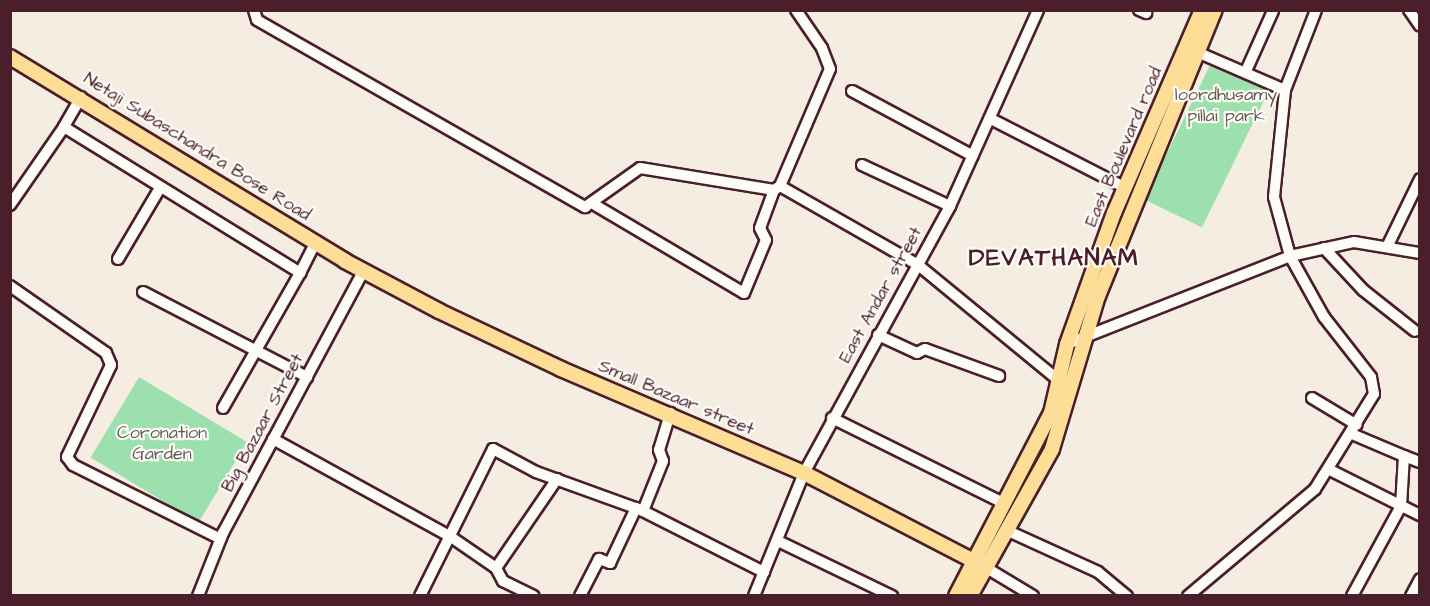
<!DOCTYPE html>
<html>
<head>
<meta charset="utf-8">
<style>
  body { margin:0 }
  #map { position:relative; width:1430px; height:606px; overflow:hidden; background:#f6ede2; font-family:"Architects Daughter",sans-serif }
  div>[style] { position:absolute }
  .green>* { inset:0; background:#9ce1ad; transform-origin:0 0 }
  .roads { filter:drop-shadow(2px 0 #4a1f2b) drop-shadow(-2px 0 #4a1f2b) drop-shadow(0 2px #4a1f2b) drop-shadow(0 -2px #4a1f2b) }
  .minor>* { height:10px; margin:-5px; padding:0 5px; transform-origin:5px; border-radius:5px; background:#fdfcf7 }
  .major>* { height:14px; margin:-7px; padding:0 7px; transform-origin:7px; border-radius:7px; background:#fedd96 }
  span { translate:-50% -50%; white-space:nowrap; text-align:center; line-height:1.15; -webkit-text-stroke:4.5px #fdfcf7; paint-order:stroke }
  .park-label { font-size:18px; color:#635952 }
  .street-label { font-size:18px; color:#4a1f2b }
  .district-label { font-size:24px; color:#4a1f2b; font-weight:700; letter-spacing:1.5px }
  .frame { position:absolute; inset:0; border:12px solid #4a1f2b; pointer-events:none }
</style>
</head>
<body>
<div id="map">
  <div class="green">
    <i style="left:1212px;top:61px;width:64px;height:154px;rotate:26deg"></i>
    <i style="left:139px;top:377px;width:126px;height:94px;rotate:31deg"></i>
  </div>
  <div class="roads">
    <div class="minor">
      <i style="left:254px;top:10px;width:10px;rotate:73deg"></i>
      <i style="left:257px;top:20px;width:378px;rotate:29.7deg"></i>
      <i style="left:585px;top:207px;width:67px;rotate:-35.3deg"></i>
      <i style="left:640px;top:168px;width:136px;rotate:9.3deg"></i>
      <i style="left:774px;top:190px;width:7px;rotate:-34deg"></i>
      <i style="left:1139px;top:10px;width:8px;rotate:23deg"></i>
      <i style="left:1409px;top:10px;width:19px;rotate:55deg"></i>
      <i style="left:1197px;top:52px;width:96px;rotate:23.4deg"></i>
      <i style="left:1246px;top:71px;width:66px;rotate:-65.8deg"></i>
      <i style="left:852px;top:91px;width:137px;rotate:28.2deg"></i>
      <i style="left:81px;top:97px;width:34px;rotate:120deg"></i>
      <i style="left:64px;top:127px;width:278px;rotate:31.7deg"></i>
      <i style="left:300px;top:273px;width:35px;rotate:-63deg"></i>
      <i style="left:991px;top:119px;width:152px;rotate:27.1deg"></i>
      <i style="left:862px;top:165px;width:97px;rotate:25deg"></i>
      <i style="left:780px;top:186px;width:158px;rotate:29.7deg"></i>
      <i style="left:917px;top:264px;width:183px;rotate:39.4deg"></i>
      <i style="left:780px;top:186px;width:127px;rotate:-66.9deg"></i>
      <i style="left:830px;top:69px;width:22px;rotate:-111deg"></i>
      <i style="left:822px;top:48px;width:46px;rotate:-124.4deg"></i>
      <i style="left:10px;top:205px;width:95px;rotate:-55.3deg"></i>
      <i style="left:595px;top:205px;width:173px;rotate:30.6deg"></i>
      <i style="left:744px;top:293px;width:57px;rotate:-67.5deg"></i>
      <i style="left:766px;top:240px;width:13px;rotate:-117deg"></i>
      <i style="left:760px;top:228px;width:40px;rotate:-69.8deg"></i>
      <i style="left:1388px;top:245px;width:73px;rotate:-64.1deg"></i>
      <i style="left:1324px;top:248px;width:57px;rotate:47.1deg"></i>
      <i style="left:1363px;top:290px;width:66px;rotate:38.3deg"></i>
      <i style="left:118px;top:259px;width:82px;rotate:-59.4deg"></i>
      <i style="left:10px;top:286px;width:117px;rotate:34.9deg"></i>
      <i style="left:106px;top:353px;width:13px;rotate:67deg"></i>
      <i style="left:111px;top:365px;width:102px;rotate:115.6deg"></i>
      <i style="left:67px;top:457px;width:10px;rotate:53deg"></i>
      <i style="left:73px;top:465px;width:165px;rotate:26.6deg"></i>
      <i style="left:143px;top:292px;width:185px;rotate:27.4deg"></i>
      <i style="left:878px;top:335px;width:43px;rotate:24.8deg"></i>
      <i style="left:917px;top:353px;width:9px;rotate:-27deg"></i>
      <i style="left:925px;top:349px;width:79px;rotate:20deg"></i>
      <i style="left:1067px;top:344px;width:240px;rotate:-21.5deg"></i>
      <i style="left:1290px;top:256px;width:66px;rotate:-12.3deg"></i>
      <i style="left:1354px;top:242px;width:67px;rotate:9.5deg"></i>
      <i style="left:1312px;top:398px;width:52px;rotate:31deg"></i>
      <i style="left:223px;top:408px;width:155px;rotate:-60.3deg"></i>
      <i style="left:832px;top:418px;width:193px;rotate:26.4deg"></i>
      <i style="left:1352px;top:434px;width:56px;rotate:22.9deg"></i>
      <i style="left:273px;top:439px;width:203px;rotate:28.8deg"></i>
      <i style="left:451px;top:537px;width:55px;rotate:34.6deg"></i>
      <i style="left:496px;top:568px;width:108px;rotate:-55.6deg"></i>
      <i style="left:1330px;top:470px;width:101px;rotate:26.6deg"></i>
      <i style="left:643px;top:511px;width:54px;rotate:-68.2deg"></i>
      <i style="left:663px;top:461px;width:12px;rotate:-110deg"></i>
      <i style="left:659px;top:450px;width:39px;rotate:-73deg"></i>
      <i style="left:1006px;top:530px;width:101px;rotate:24.5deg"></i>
      <i style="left:1098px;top:572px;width:38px;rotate:40deg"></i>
      <i style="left:778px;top:541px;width:127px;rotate:25.8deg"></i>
      <i style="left:980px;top:564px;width:62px;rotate:31.1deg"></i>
      <i style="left:496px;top:568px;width:15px;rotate:62deg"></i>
      <i style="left:503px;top:581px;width:34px;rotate:26deg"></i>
      <i style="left:198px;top:596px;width:68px;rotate:-68.4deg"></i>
      <i style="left:223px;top:533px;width:298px;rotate:-61.8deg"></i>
      <i style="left:420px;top:596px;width:164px;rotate:-63.6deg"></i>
      <i style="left:493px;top:449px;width:49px;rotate:28.1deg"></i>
      <i style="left:536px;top:472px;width:112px;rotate:19.9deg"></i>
      <i style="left:641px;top:510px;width:138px;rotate:26.8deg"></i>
      <i style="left:580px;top:596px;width:42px;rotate:-62.8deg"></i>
      <i style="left:599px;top:559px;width:12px;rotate:20deg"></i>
      <i style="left:610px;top:563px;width:61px;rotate:-64.7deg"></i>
      <i style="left:754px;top:596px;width:133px;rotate:-67.9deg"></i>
      <i style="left:804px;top:473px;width:304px;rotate:-61.3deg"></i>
      <i style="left:950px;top:206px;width:215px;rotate:-65.8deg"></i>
      <i style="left:1188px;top:596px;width:166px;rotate:-40.1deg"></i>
      <i style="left:1315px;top:489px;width:112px;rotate:-58.2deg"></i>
      <i style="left:1374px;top:394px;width:17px;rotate:-100deg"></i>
      <i style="left:1371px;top:377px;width:76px;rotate:-128.1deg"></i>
      <i style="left:1324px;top:317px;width:70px;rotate:-119.1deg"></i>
      <i style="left:1290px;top:256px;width:61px;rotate:-105.2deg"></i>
      <i style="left:1274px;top:197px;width:108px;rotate:-84.1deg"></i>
      <i style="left:1285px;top:90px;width:86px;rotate:-68.8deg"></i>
      <i style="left:1352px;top:596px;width:102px;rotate:-61.4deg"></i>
      <i style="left:1401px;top:506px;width:50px;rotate:-86.6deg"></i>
      <i style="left:1404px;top:456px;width:17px;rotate:21deg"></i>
      <i style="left:1411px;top:596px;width:19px;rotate:-62deg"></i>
    </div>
    <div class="major">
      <i style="left:10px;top:57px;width:392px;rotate:31.3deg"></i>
      <i style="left:345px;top:261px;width:106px;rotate:28deg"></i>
      <i style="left:439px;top:311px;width:135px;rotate:25.4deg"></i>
      <i style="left:561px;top:369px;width:264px;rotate:23.2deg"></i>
      <i style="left:804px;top:473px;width:191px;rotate:27.4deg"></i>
      <i style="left:956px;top:596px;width:206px;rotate:-62.6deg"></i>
      <i style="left:1051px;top:413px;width:71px;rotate:-76.9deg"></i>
      <i style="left:1067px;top:344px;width:139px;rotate:-70.3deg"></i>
      <i style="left:1114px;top:213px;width:221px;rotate:-66.6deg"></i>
      <i style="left:970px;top:596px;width:168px;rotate:-60.8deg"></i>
      <i style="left:1052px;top:449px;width:160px;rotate:-73.3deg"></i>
      <i style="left:1098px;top:296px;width:309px;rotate:-67.8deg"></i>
    </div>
  </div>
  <div class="park-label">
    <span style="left:1226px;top:106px">loordhusamy<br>pillai park</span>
    <span style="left:162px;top:444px">Coronation<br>Garden</span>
  </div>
  <div class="street-label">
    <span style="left:197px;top:147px;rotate:32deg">Netaji Subaschandra Bose Road</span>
    <span style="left:1124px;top:147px;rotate:-67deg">East Boulevard road</span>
    <span style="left:881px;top:295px;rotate:-61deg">East Andar street</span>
    <span style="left:676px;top:398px;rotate:23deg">Small Bazaar street</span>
    <span style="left:263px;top:423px;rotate:-62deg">Big Bazaar Street</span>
  </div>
  <div class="district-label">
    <span style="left:1054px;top:259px">DEVATHANAM</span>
  </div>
  <div class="frame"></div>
</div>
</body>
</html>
